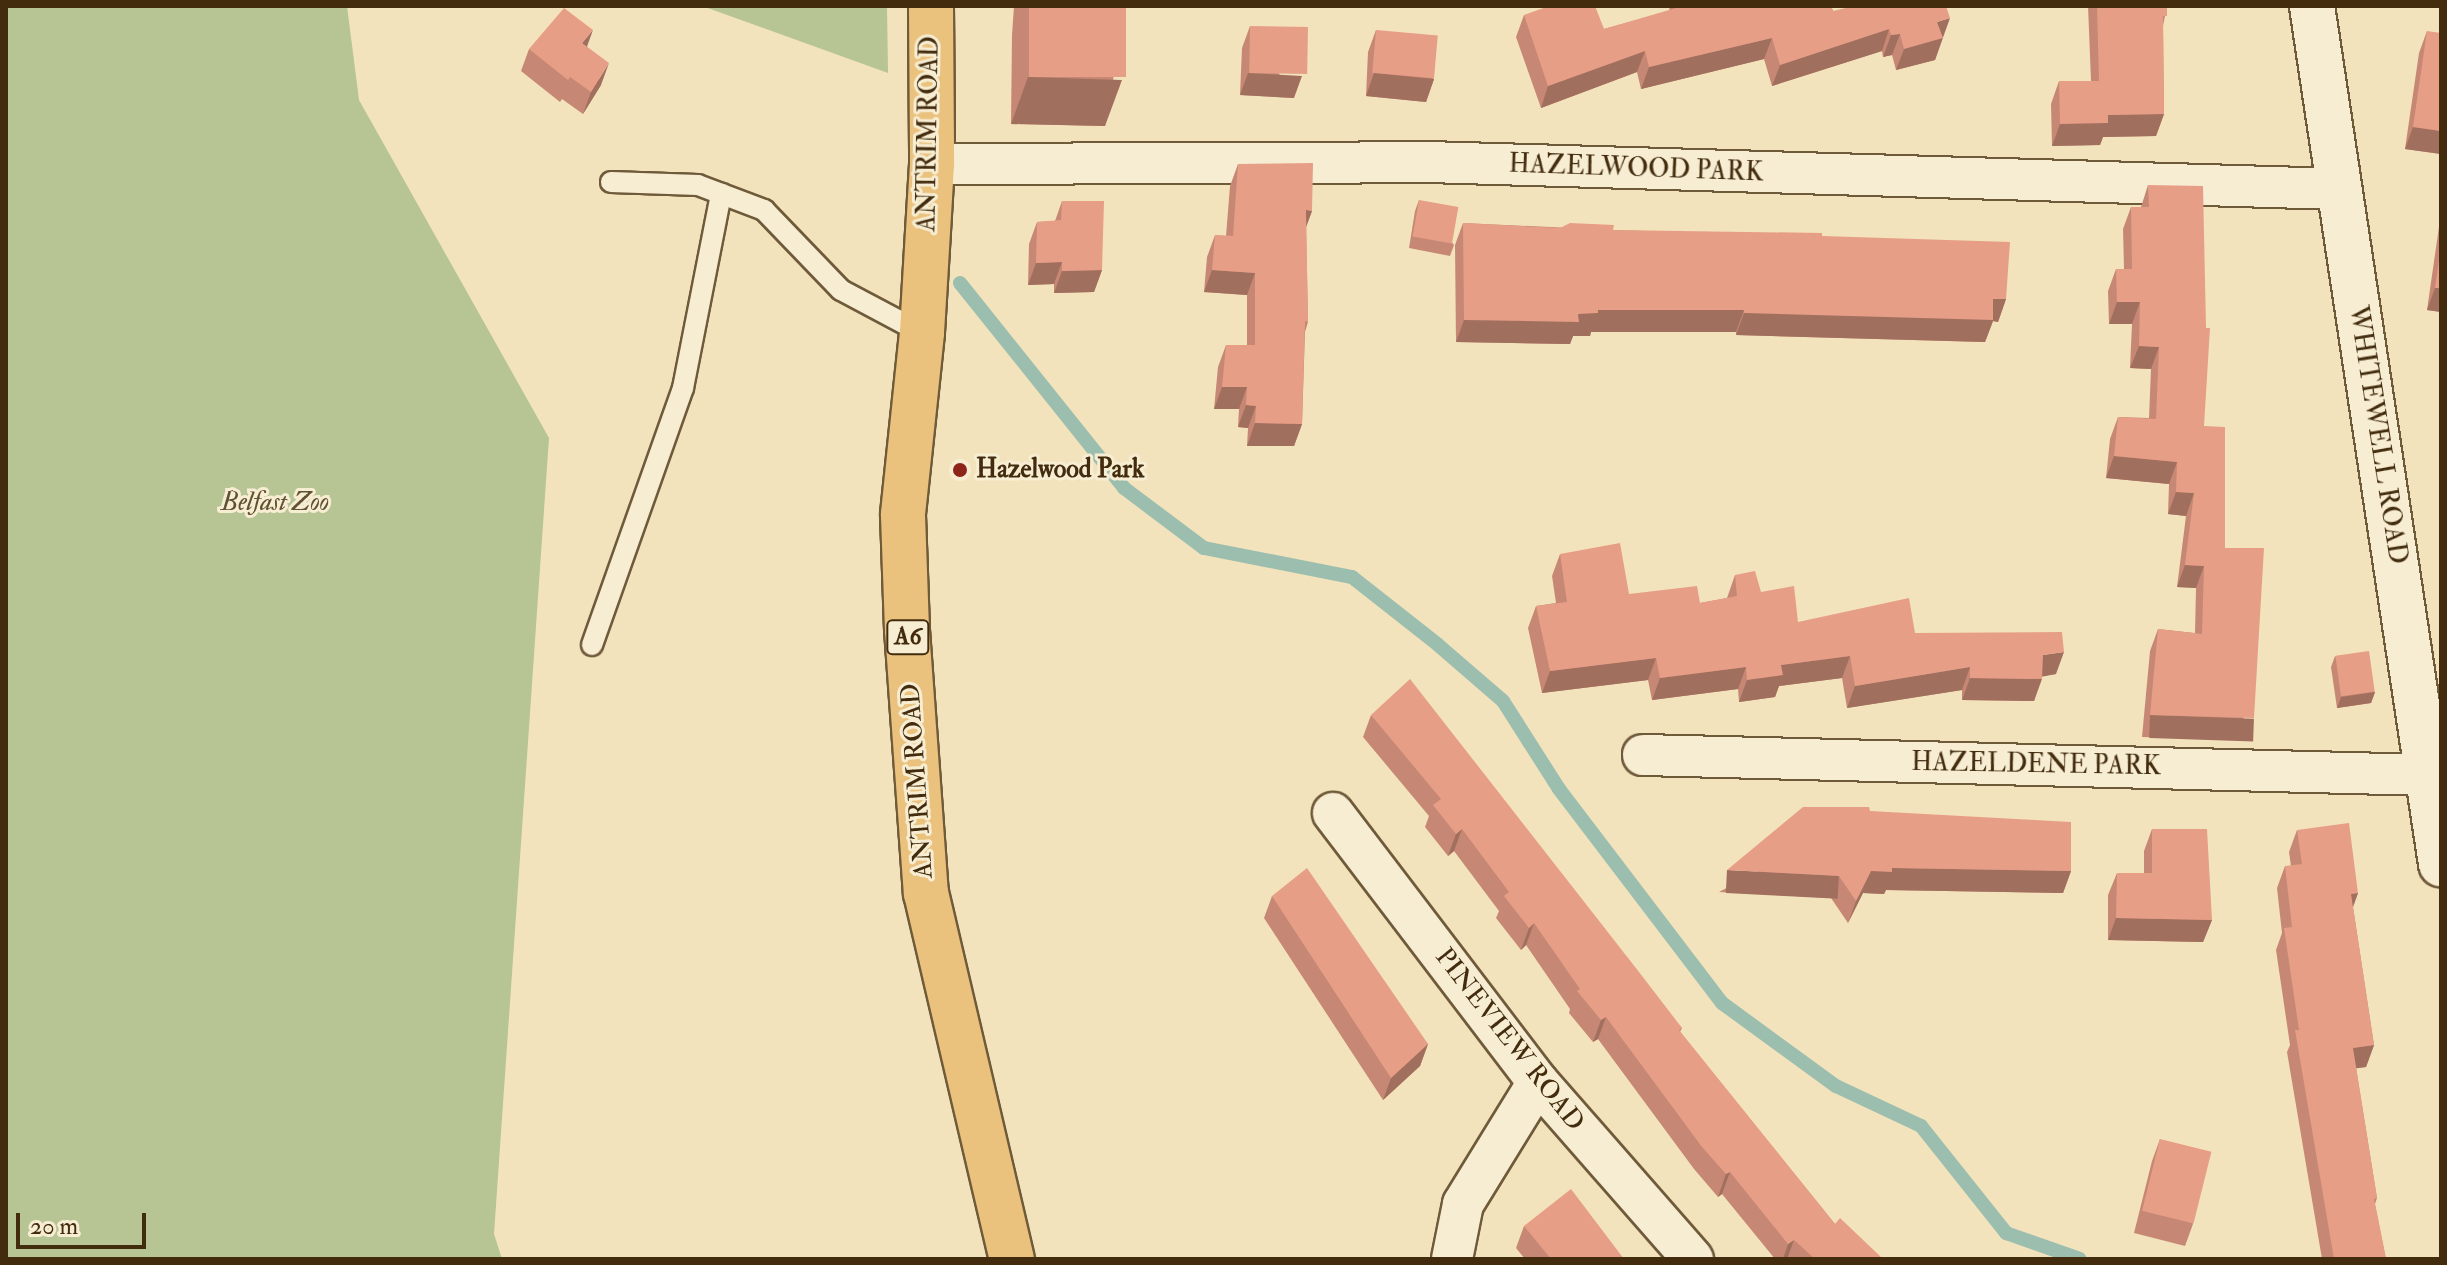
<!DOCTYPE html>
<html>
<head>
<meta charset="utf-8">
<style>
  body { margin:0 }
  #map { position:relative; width:2447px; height:1265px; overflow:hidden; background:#f3e3bc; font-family:"IM FELL Double Pica",serif }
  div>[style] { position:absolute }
  .green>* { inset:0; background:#b7c494 }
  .stream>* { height:14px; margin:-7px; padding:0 7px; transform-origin:7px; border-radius:7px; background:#9bbeaf }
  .roads { filter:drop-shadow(2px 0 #6f5a3a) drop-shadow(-2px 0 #6f5a3a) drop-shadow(0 2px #6f5a3a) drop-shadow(0 -2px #6f5a3a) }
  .service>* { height:20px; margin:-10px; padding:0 10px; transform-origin:10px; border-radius:10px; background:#f7edd3 }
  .minor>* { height:40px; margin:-20px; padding:0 20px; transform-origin:20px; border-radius:20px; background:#f7edd3 }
  .tertiary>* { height:44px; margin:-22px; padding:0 22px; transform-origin:22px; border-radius:22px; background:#f7edd3 }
  .primary>* { height:44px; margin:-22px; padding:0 22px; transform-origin:22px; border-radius:22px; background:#eac27e }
  .wall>* { inset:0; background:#c68874 }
  .shaded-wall>* { inset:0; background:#a16f5e; transform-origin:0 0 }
  .building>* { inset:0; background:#e69e87; transform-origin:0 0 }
  .dots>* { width:22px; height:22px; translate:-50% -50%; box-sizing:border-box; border:4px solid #f7edd3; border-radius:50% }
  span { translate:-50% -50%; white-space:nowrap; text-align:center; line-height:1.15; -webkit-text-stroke:6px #f7edd3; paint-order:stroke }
  .shield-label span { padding:2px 6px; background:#f7edd3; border:2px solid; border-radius:6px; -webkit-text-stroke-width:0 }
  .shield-label { font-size:24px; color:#432c0e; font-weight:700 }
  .street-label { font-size:26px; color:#432c0e }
  .poi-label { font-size:26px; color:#432c0e; font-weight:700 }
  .left { translate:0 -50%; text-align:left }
  .park-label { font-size:26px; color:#605230; font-style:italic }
  .frame { position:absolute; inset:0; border:8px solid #432c0e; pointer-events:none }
  .scale { position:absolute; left:16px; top:1213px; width:130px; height:36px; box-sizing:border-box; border:4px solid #432c0e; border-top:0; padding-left:10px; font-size:24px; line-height:28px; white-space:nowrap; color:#432c0e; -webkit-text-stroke:6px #f7edd3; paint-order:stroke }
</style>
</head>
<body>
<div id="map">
  <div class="green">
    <i style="clip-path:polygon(6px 6px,347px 6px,359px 100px,549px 438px,494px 1234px,502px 1259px,6px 1259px)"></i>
    <i style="clip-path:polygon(702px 6px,887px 6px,888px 73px)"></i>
  </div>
  <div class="stream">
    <i style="left:960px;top:283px;width:263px;rotate:51.3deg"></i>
    <i style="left:1124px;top:488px;width:100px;rotate:36.9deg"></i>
    <i style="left:1204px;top:548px;width:151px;rotate:11.1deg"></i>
    <i style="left:1352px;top:577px;width:108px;rotate:38.2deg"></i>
    <i style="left:1437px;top:644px;width:87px;rotate:40.8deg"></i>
    <i style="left:1503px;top:701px;width:104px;rotate:57.5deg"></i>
    <i style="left:1559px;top:789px;width:269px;rotate:52.7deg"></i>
    <i style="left:1722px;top:1003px;width:141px;rotate:36.1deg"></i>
    <i style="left:1836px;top:1086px;width:94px;rotate:25.2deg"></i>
    <i style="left:1921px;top:1126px;width:137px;rotate:51.5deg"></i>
    <i style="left:2006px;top:1233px;width:78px;rotate:19.4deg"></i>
  </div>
  <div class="roads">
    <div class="service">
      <i style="left:611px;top:182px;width:87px;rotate:2deg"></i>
      <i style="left:698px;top:185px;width:71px;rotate:20.7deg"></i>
      <i style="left:764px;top:210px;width:111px;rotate:46.1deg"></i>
      <i style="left:841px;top:290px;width:92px;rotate:28deg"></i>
      <i style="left:592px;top:645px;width:273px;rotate:-70.5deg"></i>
      <i style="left:683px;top:388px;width:198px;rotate:-78.9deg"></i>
    </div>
    <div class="minor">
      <i style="left:932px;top:164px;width:496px;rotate:-0.2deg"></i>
      <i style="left:1428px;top:162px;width:912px;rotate:1.7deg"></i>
      <i style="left:1643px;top:755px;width:786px;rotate:1.46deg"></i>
      <i style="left:1333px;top:813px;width:338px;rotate:52.7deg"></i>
      <i style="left:1538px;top:1082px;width:235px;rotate:48.8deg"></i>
      <i style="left:1452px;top:1259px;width:56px;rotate:-78.7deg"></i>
      <i style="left:1463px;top:1204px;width:143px;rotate:-58.4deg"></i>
    </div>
    <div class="tertiary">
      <i style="left:2312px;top:6px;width:868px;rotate:81.45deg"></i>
    </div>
    <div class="primary">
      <i style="left:931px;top:6px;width:158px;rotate:89.6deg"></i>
      <i style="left:932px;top:164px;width:169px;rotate:93.4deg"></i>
      <i style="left:922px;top:333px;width:183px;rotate:96deg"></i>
      <i style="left:903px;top:515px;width:115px;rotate:88deg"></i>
      <i style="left:907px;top:630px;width:264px;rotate:85.9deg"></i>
      <i style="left:926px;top:893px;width:376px;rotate:76.8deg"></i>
    </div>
  </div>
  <div class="wall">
    <i style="clip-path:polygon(1014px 6px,1126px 6px,1105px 126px,1011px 124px,1012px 35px)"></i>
    <i style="clip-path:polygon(1670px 6px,1831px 6px,1833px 11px,1943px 37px,1935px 60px,1896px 70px,1892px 55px,1883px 57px,1882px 51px,1772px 86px,1764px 59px,1641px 89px,1637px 72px,1541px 108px,1516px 37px,1524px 15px,1604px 29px,1669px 11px)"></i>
    <i style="clip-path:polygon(2088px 6px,2167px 6px,2163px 26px,2164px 114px,2156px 136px,2103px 137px,2100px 145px,2052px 146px,2051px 104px,2059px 81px,2091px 81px)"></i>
    <i style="clip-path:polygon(1250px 26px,1294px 98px,1240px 95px,1242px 48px)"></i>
    <i style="clip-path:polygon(1376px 30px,1434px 79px,1426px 102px,1366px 96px,1368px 52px)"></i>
    <i style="clip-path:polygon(2427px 31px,2441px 154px,2405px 149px,2419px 53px)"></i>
    <i style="clip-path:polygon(587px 46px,601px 85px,583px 114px,562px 99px,560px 102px,521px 71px,529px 49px)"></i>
    <i style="clip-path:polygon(1238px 164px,1312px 211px,1306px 226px,1308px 322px,1305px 332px,1302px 424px,1294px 446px,1247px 446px,1248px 428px,1238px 427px,1239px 409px,1214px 409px,1218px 367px,1226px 345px,1247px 345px,1247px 295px,1204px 292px,1207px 257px,1215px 235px,1226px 236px,1230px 186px)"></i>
    <i style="clip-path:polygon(2148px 185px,2204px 426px,2225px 548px,2246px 740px,2142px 737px,2150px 651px,2158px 629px,2195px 633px,2196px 588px,2177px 587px,2186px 516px,2168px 514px,2169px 484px,2106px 478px,2110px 439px,2118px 417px,2149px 418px,2151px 369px,2130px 368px,2132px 324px,2109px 324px,2108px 291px,2116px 269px,2124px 269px,2123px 229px,2131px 207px,2141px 207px)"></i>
    <i style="clip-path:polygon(1419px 200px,1454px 245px,1450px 256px,1409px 248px,1415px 211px)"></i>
    <i style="clip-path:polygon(1062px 201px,1102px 270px,1094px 292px,1054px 293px,1054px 284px,1028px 285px,1029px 244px,1037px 222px,1055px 221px)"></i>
    <i style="clip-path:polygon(2441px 213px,2441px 312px,2427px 310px)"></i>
    <i style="clip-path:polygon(1463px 223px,1613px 230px,1822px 236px,2006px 299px,1998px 322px,1993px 321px,1985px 342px,1736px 335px,1736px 332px,1591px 332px,1590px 336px,1573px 336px,1570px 344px,1456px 342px,1455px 245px)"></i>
    <i style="clip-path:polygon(1560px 554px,1629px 594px,1700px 603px,1727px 598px,1735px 575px,1761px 592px,1798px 622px,1915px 633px,2056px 674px,2042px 676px,2034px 701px,1962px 700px,1962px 690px,1847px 708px,1842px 678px,1779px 686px,1775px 697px,1739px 702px,1738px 689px,1652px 700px,1648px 680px,1542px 693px,1528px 628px,1536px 606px,1556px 603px,1552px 576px)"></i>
    <i style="clip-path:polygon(2335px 656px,2375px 692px,2371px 703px,2337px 708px,2331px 667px)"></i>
    <i style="clip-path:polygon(1371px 715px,1682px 1028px,1680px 1032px,1835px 1224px,1883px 1259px,1775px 1259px,1722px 1194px,1718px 1197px,1694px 1169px,1598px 1039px,1593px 1042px,1569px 1013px,1570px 1009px,1526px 945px,1521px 950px,1496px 918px,1499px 911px,1454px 851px,1448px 856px,1425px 827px,1429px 816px,1363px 737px)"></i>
    <i style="clip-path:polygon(1870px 811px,2071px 871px,2063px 893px,1886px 890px,1884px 894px,1863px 893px,1848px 923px,1831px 898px,1719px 892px)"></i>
    <i style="clip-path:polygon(2152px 829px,2212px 920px,2203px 942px,2108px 940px,2108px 895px,2117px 873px,2144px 873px,2144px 851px)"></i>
    <i style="clip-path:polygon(2297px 830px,2358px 893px,2353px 907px,2374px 1045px,2366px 1067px,2356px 1068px,2377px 1198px,2375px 1204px,2386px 1259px,2322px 1259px,2287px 1052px,2290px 1045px,2276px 950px,2282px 933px,2277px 888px,2285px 866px,2291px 866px,2289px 852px)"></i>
    <i style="clip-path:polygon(1272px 896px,1428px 1044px,1420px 1066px,1383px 1100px,1264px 918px)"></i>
    <i style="clip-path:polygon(2160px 1139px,2193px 1224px,2185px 1246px,2134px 1233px,2152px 1161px)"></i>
    <i style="clip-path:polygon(1524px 1226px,1624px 1259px,1525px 1259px,1516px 1248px)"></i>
  </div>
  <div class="shaded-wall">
    <i style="clip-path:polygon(1950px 18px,1935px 60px,1896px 70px,1904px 49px,1937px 22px)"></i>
    <i style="clip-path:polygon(1889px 29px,1882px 51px,1772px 86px,1780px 65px)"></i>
    <i style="clip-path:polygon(593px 30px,585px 52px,582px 43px)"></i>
    <i style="clip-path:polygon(1900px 34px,1892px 55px,1883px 57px,1891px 35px)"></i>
    <i style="clip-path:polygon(1772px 38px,1764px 59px,1641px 89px,1649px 67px)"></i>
    <i style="clip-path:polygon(1645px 51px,1637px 72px,1541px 108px,1548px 86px)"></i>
    <i style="clip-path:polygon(609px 63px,601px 85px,583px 114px,591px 92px)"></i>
    <i style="clip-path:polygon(1248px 73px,1302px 76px,1294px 98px,1240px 95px)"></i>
    <i style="clip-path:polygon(1374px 73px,1434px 79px,1426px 102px,1366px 96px)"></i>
    <i style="clip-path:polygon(1028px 77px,1122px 80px,1105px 126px,1011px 124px)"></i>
    <i style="clip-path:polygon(2164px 114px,2156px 136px,2103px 137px,2100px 145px,2052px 146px,2060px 124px,2108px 115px)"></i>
    <i style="clip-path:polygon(2413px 127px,2441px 131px,2441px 154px,2405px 149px)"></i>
    <i style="clip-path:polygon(1306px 210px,1312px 211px,1304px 233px)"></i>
    <i style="clip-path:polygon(1062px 262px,1054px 284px,1028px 285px,1036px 263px)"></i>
    <i style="clip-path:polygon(1102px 270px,1094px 292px,1054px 293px,1062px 271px)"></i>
    <i style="clip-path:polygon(1212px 270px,1255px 273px,1247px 295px,1204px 292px)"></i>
    <i style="clip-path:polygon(2435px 288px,2441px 288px,2441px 312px,2427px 310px)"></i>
    <i style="clip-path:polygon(1993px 299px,2006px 299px,1998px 322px,1993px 321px,1985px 342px,1736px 335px,1744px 313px)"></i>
    <i style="clip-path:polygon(2117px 302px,2140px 302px,2132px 324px,2109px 324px)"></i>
    <i style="clip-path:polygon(1598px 310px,1744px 310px,1736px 332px,1591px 332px,1590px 336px,1573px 336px,1570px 344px,1456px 342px,1464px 320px,1578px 314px)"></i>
    <i style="clip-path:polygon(2139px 346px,2159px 347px,2151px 369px,2130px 368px)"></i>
    <i style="clip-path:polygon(1222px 387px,1247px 387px,1239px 409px,1214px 409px)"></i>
    <i style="clip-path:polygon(1246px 405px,1256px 406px,1248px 428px,1238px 427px)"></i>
    <i style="clip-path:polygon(1255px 423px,1302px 424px,1294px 446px,1247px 446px)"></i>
    <i style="clip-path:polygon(2114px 456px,2177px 462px,2169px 484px,2106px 478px)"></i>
    <i style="clip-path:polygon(2176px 492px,2194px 493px,2186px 516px,2168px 514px)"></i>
    <i style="clip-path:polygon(2185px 565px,2204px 566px,2196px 588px,2177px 587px)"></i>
    <i style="clip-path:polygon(2064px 652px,2056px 674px,2035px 678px,2043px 655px)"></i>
    <i style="clip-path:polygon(1850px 656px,1842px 678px,1779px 686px,1775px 697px,1739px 702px,1747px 680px,1781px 665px)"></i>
    <i style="clip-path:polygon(1656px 658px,1648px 680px,1542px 693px,1550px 671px)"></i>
    <i style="clip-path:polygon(1746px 667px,1738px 689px,1652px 700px,1660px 678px)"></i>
    <i style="clip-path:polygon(1970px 667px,1962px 690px,1847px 708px,1855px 686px)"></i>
    <i style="clip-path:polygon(1970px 678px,2042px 679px,2034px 701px,1962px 700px)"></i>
    <i style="clip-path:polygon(2375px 692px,2371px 703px,2337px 708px,2341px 697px)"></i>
    <i style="left:2150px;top:715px;width:104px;height:23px;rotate:2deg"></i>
    <i style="clip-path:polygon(1462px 829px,1454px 851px,1448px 856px,1456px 834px)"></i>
    <i style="clip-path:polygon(1892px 868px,2071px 871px,2063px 893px,1886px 890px,1884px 894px,1863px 893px,1848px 923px,1856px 901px,1871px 871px)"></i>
    <i style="left:1727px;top:870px;width:112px;height:23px;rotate:3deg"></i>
    <i style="clip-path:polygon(2358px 893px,2350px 915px,2351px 894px)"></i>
    <i style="clip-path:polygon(2116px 918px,2212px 920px,2203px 942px,2108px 940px)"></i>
    <i style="clip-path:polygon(1534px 923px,1526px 945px,1521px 950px,1529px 928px)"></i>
    <i style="clip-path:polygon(1606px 1017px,1598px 1039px,1593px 1042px,1601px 1020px)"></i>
    <i style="clip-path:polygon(1428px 1044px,1420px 1066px,1383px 1100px,1391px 1078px)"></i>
    <i style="clip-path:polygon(2374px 1045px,2366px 1067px,2344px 1070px,2353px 1048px)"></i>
    <i style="clip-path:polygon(1730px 1172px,1722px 1194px,1718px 1197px,1726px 1174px)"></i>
    <i style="clip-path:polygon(1794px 1240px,1787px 1259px,1783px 1259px,1788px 1244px)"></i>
  </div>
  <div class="building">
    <i style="left:1029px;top:6px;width:97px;height:71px"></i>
    <i style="clip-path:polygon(1549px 6px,1595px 6px,1604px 29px,1676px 8px,1675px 6px,1831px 6px,1833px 11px,1854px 6px,1946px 6px,1950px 18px,1937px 22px,1943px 38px,1904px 49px,1900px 34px,1891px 35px,1889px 29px,1780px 65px,1772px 38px,1649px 67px,1645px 51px,1548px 86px,1524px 15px)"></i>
    <i style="clip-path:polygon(2097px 6px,2167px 6px,2167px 16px,2163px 16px,2164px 114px,2108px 115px,2108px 123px,2060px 124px,2059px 81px,2099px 81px)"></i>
    <i style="clip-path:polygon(564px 8px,593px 30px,582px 43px,609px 63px,591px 92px,570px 77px,568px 80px,529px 49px)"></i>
    <i style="left:1250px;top:26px;width:58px;height:47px;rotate:1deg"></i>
    <i style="left:1376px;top:30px;width:62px;height:43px;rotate:5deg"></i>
    <i style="clip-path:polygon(2427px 31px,2441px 33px,2441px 131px,2413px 127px)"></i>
    <i style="clip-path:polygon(1313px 163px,1312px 211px,1306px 210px,1308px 322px,1305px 321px,1302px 424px,1255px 423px,1256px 406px,1246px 405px,1247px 387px,1222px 387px,1226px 345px,1255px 345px,1255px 273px,1212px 270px,1215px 235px,1233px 236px,1238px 164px)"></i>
    <i style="clip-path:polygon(2148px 185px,2203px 186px,2206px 328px,2210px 328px,2204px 426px,2225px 427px,2225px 548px,2264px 548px,2254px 718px,2150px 715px,2158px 629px,2202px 634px,2204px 566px,2185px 565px,2194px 493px,2176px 492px,2177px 462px,2114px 456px,2118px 417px,2156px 419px,2159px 347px,2139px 346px,2140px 302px,2117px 302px,2116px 269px,2132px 269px,2131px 207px,2149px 207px)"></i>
    <i style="left:1419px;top:200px;width:40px;height:37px;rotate:10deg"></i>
    <i style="clip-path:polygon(1062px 201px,1104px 201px,1102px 270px,1062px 271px,1062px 262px,1036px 263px,1037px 222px,1061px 220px)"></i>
    <i style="clip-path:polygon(1463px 223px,1560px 228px,1570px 223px,1614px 225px,1613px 230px,1822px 233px,1822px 236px,2010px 242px,2006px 299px,1993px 299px,1993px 320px,1744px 313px,1744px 310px,1598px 310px,1598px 313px,1578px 314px,1579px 322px,1464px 320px)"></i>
    <i style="clip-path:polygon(2441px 246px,2441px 288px,2435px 288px)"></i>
    <i style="clip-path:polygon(1620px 543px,1629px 594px,1697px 586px,1700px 603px,1737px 596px,1735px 575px,1755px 571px,1761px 592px,1794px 586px,1798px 622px,1909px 598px,1915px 633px,2062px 632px,2064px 652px,2043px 655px,2042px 679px,1970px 678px,1970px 667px,1855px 686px,1850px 656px,1781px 665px,1783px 675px,1747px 680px,1746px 667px,1660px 678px,1656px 658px,1550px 671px,1536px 606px,1567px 602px,1560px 554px)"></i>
    <i style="left:2369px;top:651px;width:41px;height:34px;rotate:82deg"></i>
    <i style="clip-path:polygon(1410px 679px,1639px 972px,1682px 1028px,1679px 1030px,1835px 1224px,1840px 1218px,1883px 1259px,1815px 1259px,1794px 1240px,1788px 1244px,1730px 1172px,1726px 1174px,1702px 1147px,1606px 1017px,1601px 1020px,1577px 991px,1580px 989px,1534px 923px,1529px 928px,1504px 896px,1509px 892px,1462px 829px,1456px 834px,1433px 805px,1441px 799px,1371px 715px)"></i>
    <i style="clip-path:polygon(1803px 807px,1869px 807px,1870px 811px,2071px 822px,2071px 871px,1892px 868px,1892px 872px,1871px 871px,1856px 901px,1839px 876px,1727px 870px)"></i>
    <i style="clip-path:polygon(2349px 823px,2358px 893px,2351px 894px,2374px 1045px,2353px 1048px,2377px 1198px,2374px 1199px,2386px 1259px,2334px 1259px,2295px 1030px,2299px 1030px,2284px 928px,2292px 927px,2285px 866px,2302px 864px,2297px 830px)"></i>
    <i style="clip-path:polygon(2152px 829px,2207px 829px,2212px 920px,2116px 918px,2117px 873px,2152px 873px)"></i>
    <i style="clip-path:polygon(1307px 868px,1428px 1044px,1391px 1078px,1272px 896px)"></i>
    <i style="left:2160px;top:1139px;width:53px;height:74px;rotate:14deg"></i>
    <i style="clip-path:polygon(1571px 1189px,1624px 1259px,1551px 1259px,1524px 1226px)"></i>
  </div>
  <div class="dots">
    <i style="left:960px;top:470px;background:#8f2418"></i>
  </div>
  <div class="shield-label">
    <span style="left:908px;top:637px">A6</span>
  </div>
  <div class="street-label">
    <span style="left:929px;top:134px;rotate:-89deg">ANTRIM ROAD</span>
    <span style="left:1636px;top:169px;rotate:2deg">HAZELWOOD PARK</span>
    <span style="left:2377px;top:435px;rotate:81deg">WHITEWELL ROAD</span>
    <span style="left:2036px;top:765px;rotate:1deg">HAZELDENE PARK</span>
    <span style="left:918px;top:781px;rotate:-94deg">ANTRIM ROAD</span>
    <span style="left:1509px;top:1040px;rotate:52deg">PINEVIEW ROAD</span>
  </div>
  <div class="poi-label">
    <span class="left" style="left:976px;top:470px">Hazelwood Park</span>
  </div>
  <div class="park-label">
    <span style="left:275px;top:503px">Belfast Zoo</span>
  </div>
  <div class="frame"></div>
  <div class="scale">20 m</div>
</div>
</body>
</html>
